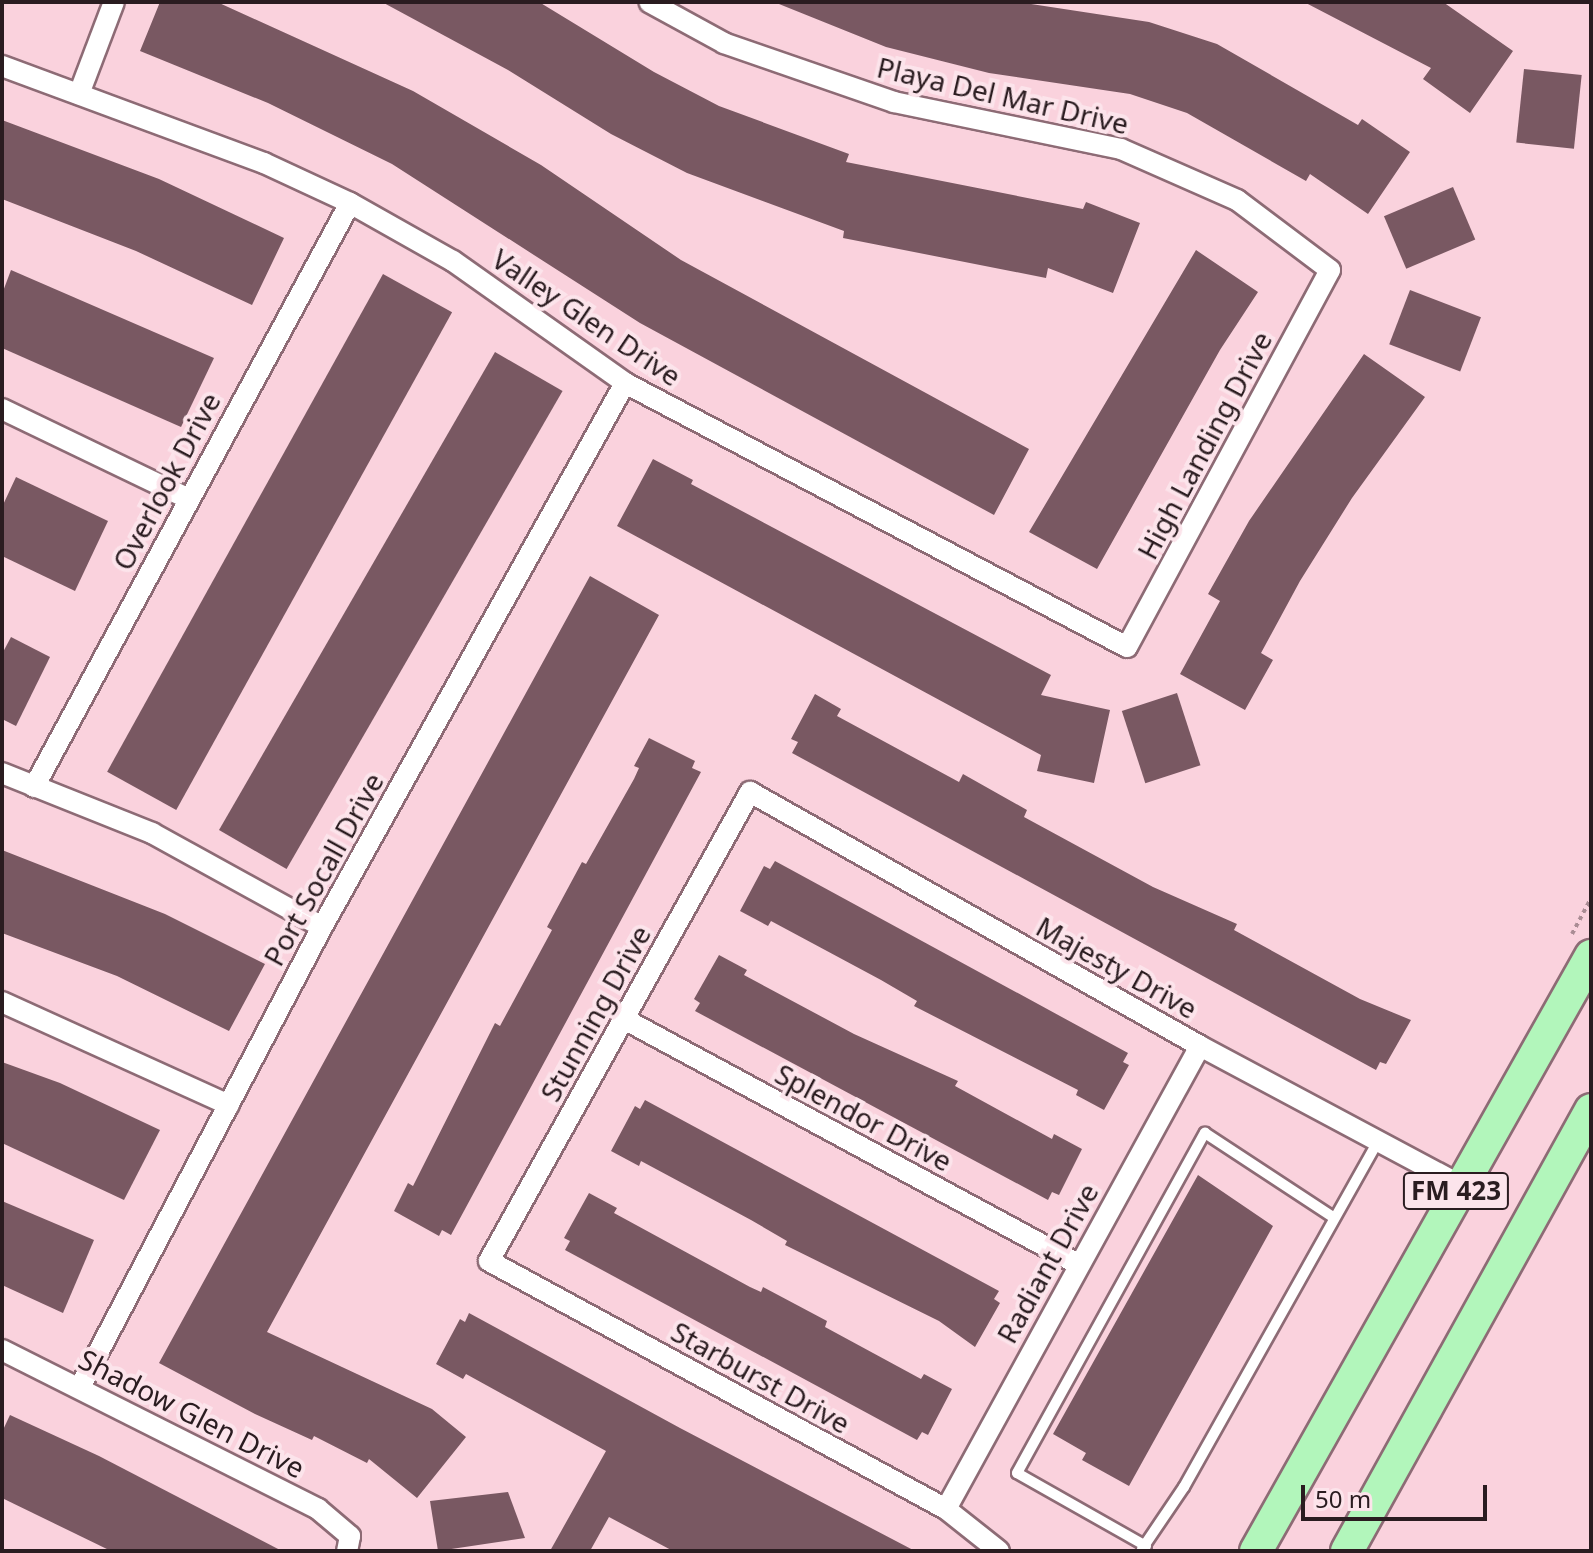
<!DOCTYPE html>
<html>
<head>
<meta charset="utf-8">
<style>
  body { margin:0 }
  #map { position:relative; width:1593px; height:1553px; overflow:hidden; background:#fad2dd; font-family:"Noto Sans",sans-serif }
  div>[style] { position:absolute }
  .building>* { inset:0; background:#795862; transform-origin:0 0 }
  .path>* { height:4px; margin-top:-2px; transform-origin:0; background:repeating-linear-gradient(90deg,#aa8c94 0 4px,transparent 0 8px) }
  .roads { filter:drop-shadow(2px 0 #8d6b75) drop-shadow(-2px 0 #8d6b75) drop-shadow(0 2px #8d6b75) drop-shadow(0 -2px #8d6b75) }
  .service>* { height:10px; margin:-5px; padding:0 5px; transform-origin:5px; border-radius:5px; background:#fff }
  .minor>* { height:20px; margin:-10px; padding:0 10px; transform-origin:10px; border-radius:10px; background:#fff }
  .primary>* { height:32px; margin:-16px; padding:0 16px; transform-origin:16px; border-radius:16px; background:#b2f6bb }
  span { translate:-50% -50%; white-space:nowrap; text-align:center; line-height:1.15; -webkit-text-stroke:8px #fce4eb; paint-order:stroke }
  .shield-label span { padding:2px 6px; background:#fce4eb; border:2px solid; border-radius:6px; -webkit-text-stroke-width:0 }
  .shield-label { font-size:26px; color:#2a1c20; font-weight:700 }
  .street-label { font-size:28px; color:#2a1c20 }
  .frame { position:absolute; inset:0; border:4px solid #2a1c20; pointer-events:none }
  .scale { position:absolute; left:1301px; top:1485px; width:186px; height:36px; box-sizing:border-box; border:4px solid #2a1c20; border-top:0; padding-left:10px; font-size:24px; line-height:28px; white-space:nowrap; color:#2a1c20; -webkit-text-stroke:6px #fce4eb; paint-order:stroke }
</style>
</head>
<body>
<div id="map">
  <div class="building">
    <i style="clip-path:polygon(160px 2px,217px 2px,413px 91px,541px 165px,681px 260px,1029px 449px,994px 515px,640px 323px,392px 164px,268px 103px,140px 51px)"></i>
    <i style="clip-path:polygon(382px 2px,539px 2px,654px 72px,719px 106px,849px 154px,846px 162px,1083px 209px,1086px 202px,1140px 223px,1113px 293px,1048px 268px,1046px 278px,843px 238px,844px 231px,687px 173px,611px 134px,508px 70px)"></i>
    <i style="clip-path:polygon(774px 2px,1018px 2px,1149px 22px,1217px 44px,1358px 125px,1362px 119px,1410px 152px,1368px 214px,1310px 174px,1306px 181px,1187px 113px,1130px 94px,989px 73px,886px 47px)"></i>
    <i style="clip-path:polygon(1304px 2px,1443px 2px,1513px 51px,1470px 113px,1423px 79px,1431px 68px)"></i>
    <i style="left:1524px;top:69px;width:58px;height:74px;rotate:6deg"></i>
    <i style="clip-path:polygon(2px 120px,159px 179px,284px 238px,252px 305px,136px 251px,2px 199px)"></i>
    <i style="left:1453px;top:187px;width:57px;height:75px;rotate:67deg"></i>
    <i style="clip-path:polygon(1196px 250px,1258px 292px,1220px 350px,1097px 569px,1029px 532px)"></i>
    <i style="clip-path:polygon(11px 270px,214px 358px,181px 427px,2px 348px,2px 294px)"></i>
    <i style="left:383px;top:274px;width:79px;height:569px;rotate:29deg"></i>
    <i style="left:1410px;top:290px;width:76px;height:58px;rotate:21deg"></i>
    <i style="left:495px;top:352px;width:78px;height:552px;rotate:30deg"></i>
    <i style="clip-path:polygon(1364px 354px,1425px 397px,1352px 498px,1300px 581px,1261px 653px,1273px 660px,1245px 710px,1180px 674px,1220px 601px,1208px 594px,1249px 521px)"></i>
    <i style="clip-path:polygon(653px 459px,693px 480px,691px 484px,1051px 675px,1041px 695px,1110px 710px,1094px 783px,1037px 771px,1041px 755px,617px 526px)"></i>
    <i style="clip-path:polygon(16px 477px,108px 521px,75px 591px,2px 556px,2px 507px)"></i>
    <i style="clip-path:polygon(590px 576px,659px 615px,267px 1332px,432px 1409px,466px 1437px,417px 1498px,369px 1459px,367px 1463px,314px 1436px,312px 1440px,255px 1414px,159px 1363px)"></i>
    <i style="clip-path:polygon(11px 637px,50px 657px,16px 726px,2px 719px,2px 654px)"></i>
    <i style="left:1177px;top:693px;width:76px;height:58px;rotate:72deg"></i>
    <i style="clip-path:polygon(815px 694px,841px 709px,837px 716px,959px 782px,963px 774px,1027px 810px,1024px 817px,1153px 887px,1237px 924px,1234px 930px,1360px 999px,1411px 1020px,1386px 1064px,1380px 1062px,1376px 1070px,792px 753px,798px 742px,791px 739px)"></i>
    <i style="clip-path:polygon(649px 738px,695px 761px,692px 768px,701px 772px,451px 1235px,442px 1230px,439px 1236px,394px 1211px,408px 1183px,413px 1186px,495px 1023px,500px 1026px,552px 930px,547px 927px,582px 862px,586px 864px,634px 779px,639px 768px,634px 766px)"></i>
    <i style="clip-path:polygon(2px 850px,165px 914px,265px 964px,229px 1031px,117px 976px,2px 933px)"></i>
    <i style="clip-path:polygon(775px 861px,1128px 1053px,1123px 1062px,1129px 1065px,1104px 1110px,1076px 1095px,1078px 1090px,914px 1006px,917px 1001px,881px 980px,771px 921px,768px 926px,740px 911px,764px 866px,770px 869px)"></i>
    <i style="clip-path:polygon(719px 955px,747px 970px,744px 975px,854px 1034px,958px 1081px,955px 1086px,1052px 1139px,1054px 1134px,1082px 1149px,1059px 1195px,1052px 1192px,1048px 1200px,695px 1011px,700px 1003px,694px 999px)"></i>
    <i style="clip-path:polygon(2px 1062px,60px 1083px,160px 1130px,124px 1200px,2px 1143px)"></i>
    <i style="clip-path:polygon(645px 1100px,999px 1291px,994px 1299px,1000px 1303px,975px 1347px,939px 1321px,785px 1245px,787px 1241px,751px 1220px,641px 1161px,639px 1166px,611px 1151px,635px 1106px,640px 1109px)"></i>
    <i style="clip-path:polygon(1198px 1175px,1273px 1226px,1129px 1486px,1082px 1460px,1086px 1453px,1053px 1434px)"></i>
    <i style="clip-path:polygon(589px 1193px,617px 1208px,614px 1213px,750px 1287px,761px 1292px,763px 1287px,827px 1321px,825px 1327px,921px 1379px,924px 1374px,952px 1389px,928px 1435px,922px 1432px,917px 1440px,565px 1250px,570px 1241px,564px 1238px)"></i>
    <i style="clip-path:polygon(2px 1201px,94px 1240px,63px 1313px,2px 1285px)"></i>
    <i style="clip-path:polygon(469px 1313px,680px 1428px,915px 1551px,673px 1551px,609px 1517px,590px 1551px,550px 1551px,606px 1451px,466px 1374px,463px 1379px,436px 1364px,460px 1319px,465px 1322px)"></i>
    <i style="clip-path:polygon(10px 1415px,99px 1456px,282px 1551px,111px 1551px,2px 1498px,2px 1432px)"></i>
    <i style="clip-path:polygon(508px 1492px,525px 1538px,438px 1551px,430px 1501px)"></i>
  </div>
  <div class="path">
    <i style="left:1572px;top:934px;width:40px;rotate:-62deg"></i>
  </div>
  <div class="roads">
    <div class="service">
      <i style="left:1146px;top:1546px;width:148px;rotate:-150.5deg"></i>
      <i style="left:1017px;top:1473px;width:389px;rotate:-61.1deg"></i>
      <i style="left:1205px;top:1133px;width:153px;rotate:33.3deg"></i>
      <i style="left:1142px;top:1549px;width:75px;rotate:-55.9deg"></i>
      <i style="left:1184px;top:1487px;width:394px;rotate:-60.7deg"></i>
    </div>
    <div class="minor">
      <i style="left:2px;top:66px;width:279px;rotate:20.3deg"></i>
      <i style="left:264px;top:163px;width:95px;rotate:24.9deg"></i>
      <i style="left:350px;top:203px;width:118px;rotate:29.4deg"></i>
      <i style="left:453px;top:261px;width:211px;rotate:35.3deg"></i>
      <i style="left:625px;top:383px;width:567px;rotate:27.74deg"></i>
      <i style="left:1127px;top:647px;width:428px;rotate:-61.7deg"></i>
      <i style="left:1330px;top:270px;width:116px;rotate:-143deg"></i>
      <i style="left:1237px;top:200px;width:127px;rotate:-156.3deg"></i>
      <i style="left:1121px;top:149px;width:232px;rotate:-168.3deg"></i>
      <i style="left:894px;top:102px;width:180px;rotate:-160.9deg"></i>
      <i style="left:724px;top:43px;width:85px;rotate:-151.3deg"></i>
      <i style="left:79px;top:94px;width:98px;rotate:-69.2deg"></i>
      <i style="left:2px;top:409px;width:205px;rotate:25.7deg"></i>
      <i style="left:2px;top:773px;width:162px;rotate:21.8deg"></i>
      <i style="left:152px;top:833px;width:194px;rotate:28.9deg"></i>
      <i style="left:34px;top:787px;width:664px;rotate:-61.58deg"></i>
      <i style="left:2px;top:1002px;width:249px;rotate:24.4deg"></i>
      <i style="left:624px;top:1019px;width:516px;rotate:28.35deg"></i>
      <i style="left:2px;top:1350px;width:354px;rotate:26.7deg"></i>
      <i style="left:318px;top:1509px;width:42px;rotate:40.2deg"></i>
      <i style="left:350px;top:1536px;width:15px;rotate:101deg"></i>
      <i style="left:80px;top:1387px;width:520px;rotate:-62.25deg"></i>
      <i style="left:322px;top:927px;width:623px;rotate:-60.88deg"></i>
      <i style="left:946px;top:1509px;width:528px;rotate:-61.25deg"></i>
      <i style="left:999px;top:1551px;width:68px;rotate:-141.6deg"></i>
      <i style="left:946px;top:1509px;width:520px;rotate:-151.51deg"></i>
      <i style="left:489px;top:1261px;width:537px;rotate:-60.9deg"></i>
      <i style="left:750px;top:792px;width:517px;rotate:29.44deg"></i>
      <i style="left:1200px;top:1046px;width:295px;rotate:28.1deg"></i>
    </div>
    <div class="primary">
      <i style="left:1256px;top:1551px;width:683px;rotate:-60.62deg"></i>
      <i style="left:1347px;top:1551px;width:504px;rotate:-61.04deg"></i>
    </div>
  </div>
  <div class="shield-label">
    <span style="left:1456px;top:1191px">FM 423</span>
  </div>
  <div class="street-label">
    <span style="left:1003px;top:95px;rotate:13deg">Playa Del Mar Drive</span>
    <span style="left:587px;top:317px;rotate:34deg">Valley Glen Drive</span>
    <span style="left:1204px;top:445px;rotate:-62deg">High Landing Drive</span>
    <span style="left:166px;top:481px;rotate:-62deg">Overlook Drive</span>
    <span style="left:323px;top:869px;rotate:-61deg">Port Socall Drive</span>
    <span style="left:1117px;top:967px;rotate:29deg">Majesty Drive</span>
    <span style="left:595px;top:1013px;rotate:-61deg">Stunning Drive</span>
    <span style="left:864px;top:1117px;rotate:28deg">Splendor Drive</span>
    <span style="left:1047px;top:1263px;rotate:-61deg">Radiant Drive</span>
    <span style="left:761px;top:1377px;rotate:29deg">Starburst Drive</span>
    <span style="left:192px;top:1413px;rotate:27deg">Shadow Glen Drive</span>
  </div>
  <div class="frame"></div>
  <div class="scale">50 m</div>
</div>
</body>
</html>
